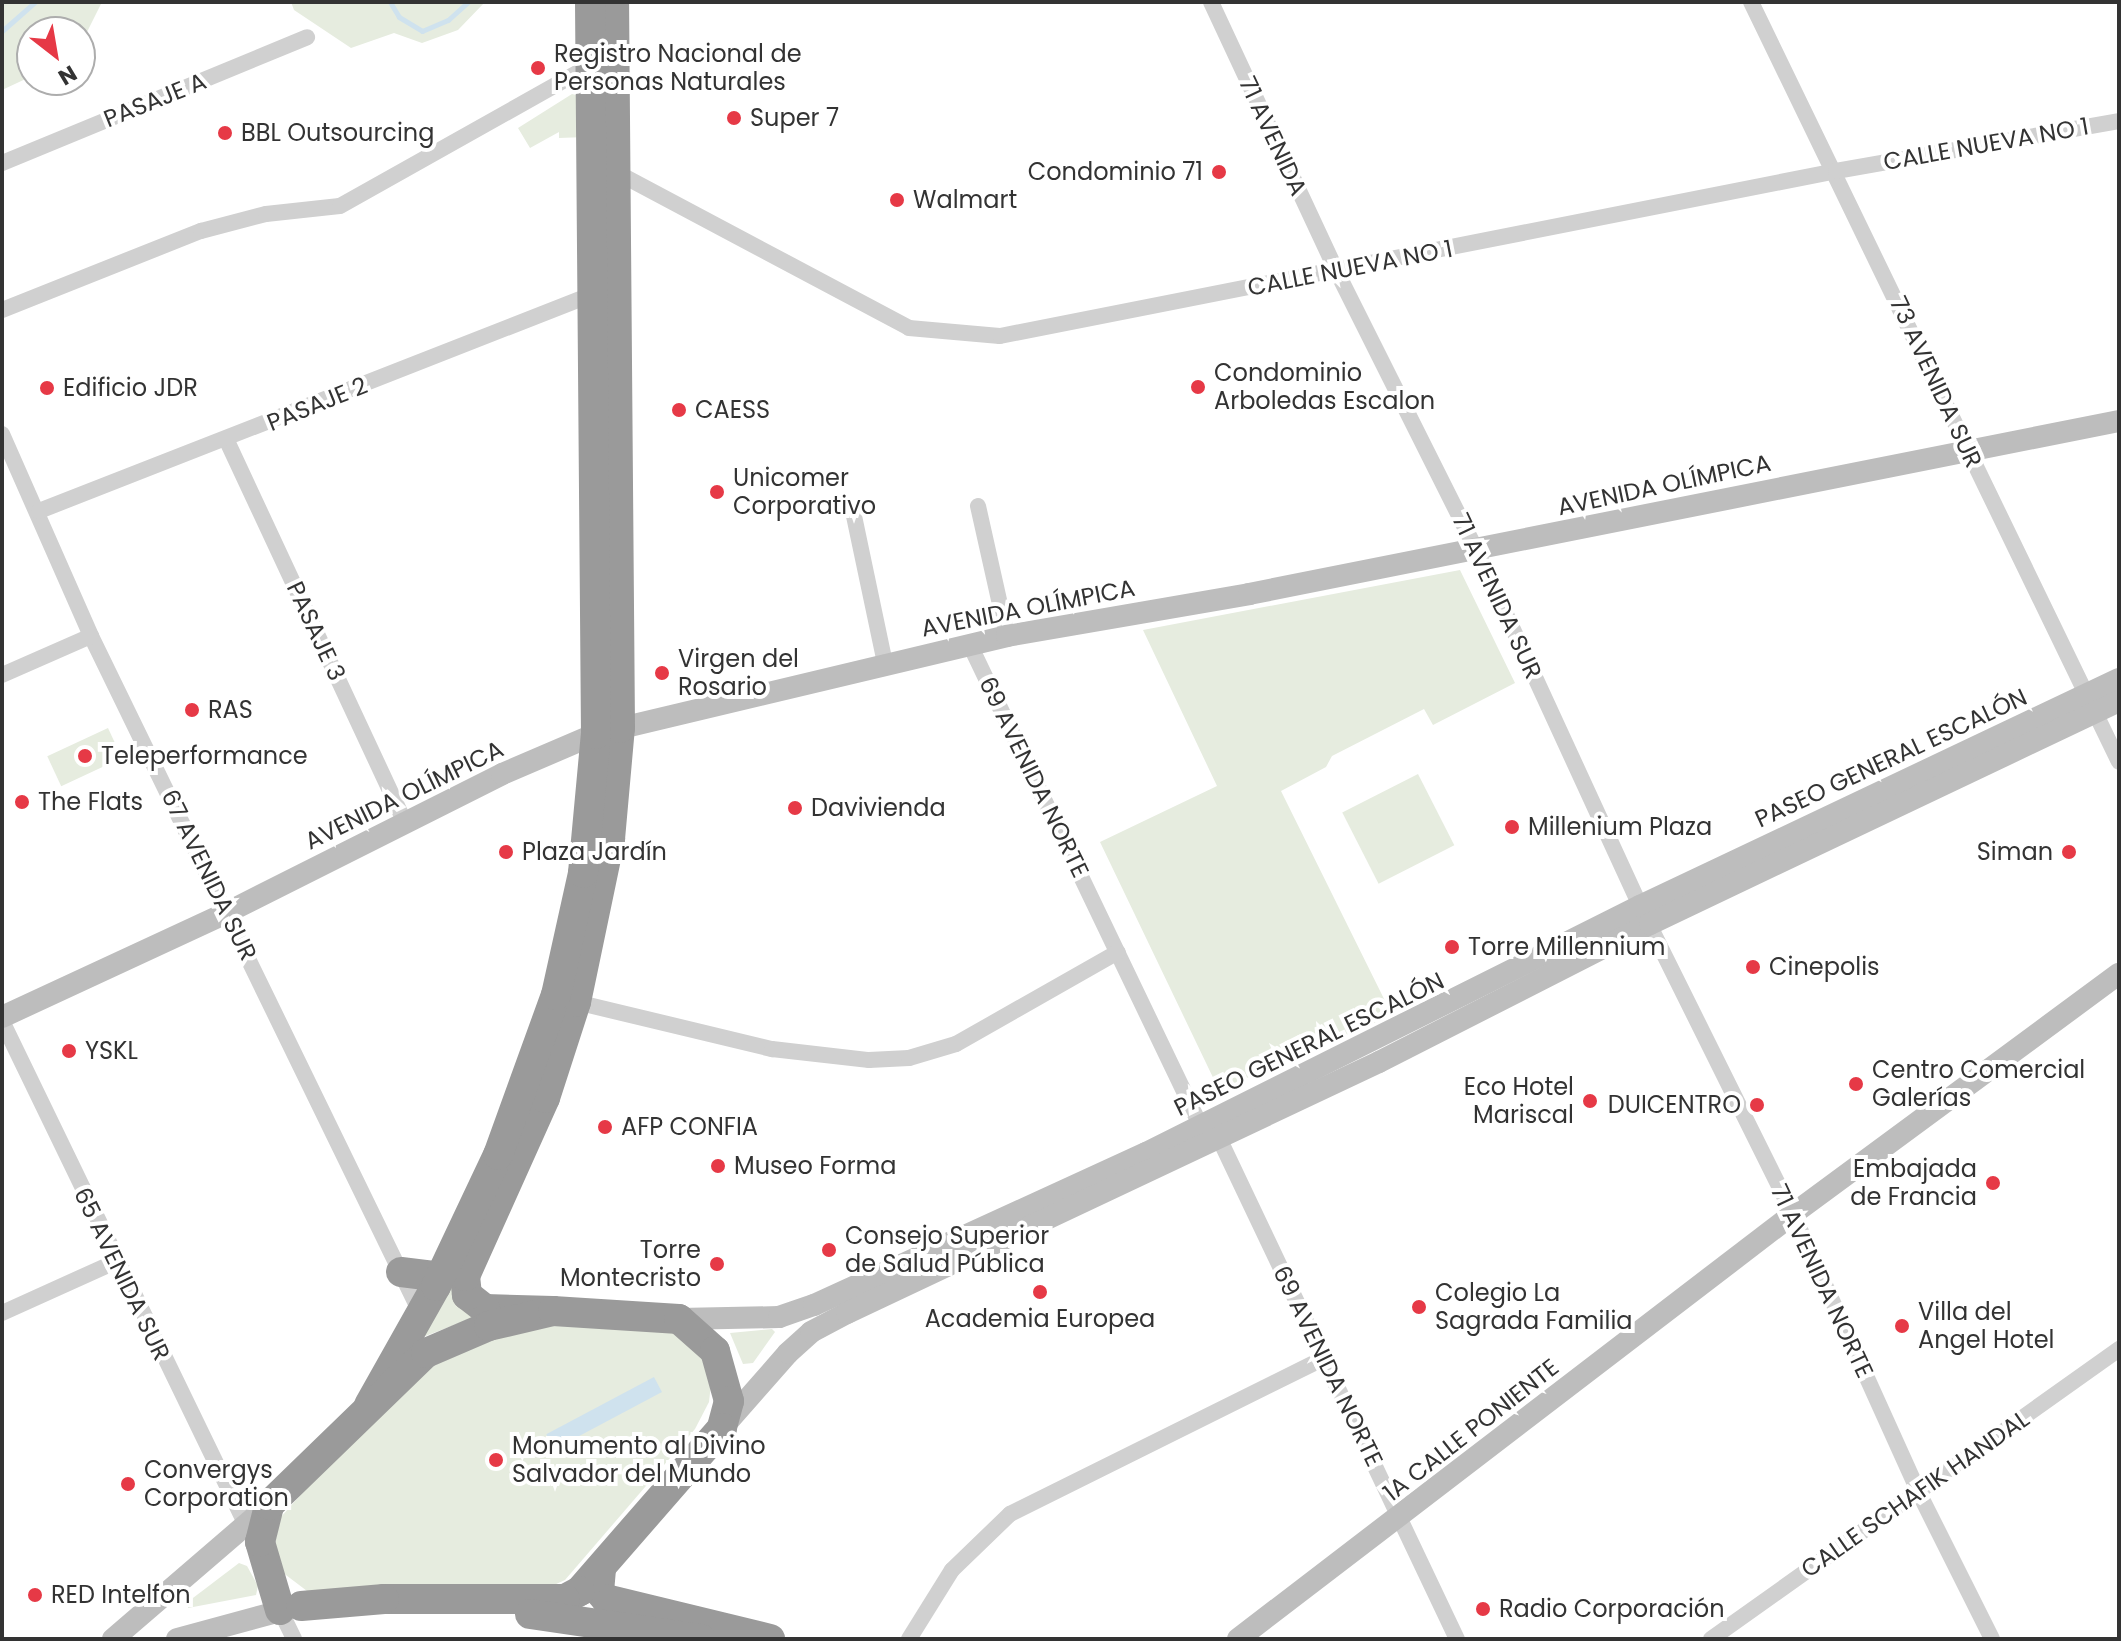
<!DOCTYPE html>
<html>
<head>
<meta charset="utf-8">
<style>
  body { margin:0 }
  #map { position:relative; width:2121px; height:1641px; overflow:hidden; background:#fff; font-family:Poppins,sans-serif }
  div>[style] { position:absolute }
  .green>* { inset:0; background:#e6ecdf; transform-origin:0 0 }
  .water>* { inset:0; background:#cfe2ee; transform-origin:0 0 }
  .stream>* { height:5px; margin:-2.5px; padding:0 2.5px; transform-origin:2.5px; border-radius:2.5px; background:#cfe2ee }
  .street>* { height:16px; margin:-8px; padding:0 8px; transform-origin:8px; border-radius:8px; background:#d0d0d0 }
  .secondary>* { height:22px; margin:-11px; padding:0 11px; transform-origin:11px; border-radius:11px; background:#bdbdbd }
  .highway>* { height:30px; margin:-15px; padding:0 15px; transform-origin:15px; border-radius:15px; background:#9a9a9a }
  .dots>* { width:22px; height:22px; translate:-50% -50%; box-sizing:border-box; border:4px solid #fff; border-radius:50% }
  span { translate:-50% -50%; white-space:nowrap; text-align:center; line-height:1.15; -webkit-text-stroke:8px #fff; paint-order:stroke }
  .poi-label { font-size:24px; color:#333 }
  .left { translate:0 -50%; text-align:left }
  .right { translate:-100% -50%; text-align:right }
  .street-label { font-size:24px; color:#333 }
  .frame { position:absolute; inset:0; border:4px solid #333; pointer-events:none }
  .north { position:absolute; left:16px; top:16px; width:80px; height:80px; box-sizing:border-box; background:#fff; border:2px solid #adadad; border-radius:50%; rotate:149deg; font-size:22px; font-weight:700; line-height:32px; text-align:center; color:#333 }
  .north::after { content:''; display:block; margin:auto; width:28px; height:36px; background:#e63946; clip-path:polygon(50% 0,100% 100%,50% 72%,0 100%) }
</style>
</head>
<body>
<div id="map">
  <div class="green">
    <i style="clip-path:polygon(2px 2px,102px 2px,80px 46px,80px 32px,32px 32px,32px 76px,2px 90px)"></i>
    <i style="clip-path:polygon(291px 2px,485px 2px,458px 30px,422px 43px,394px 33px,351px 48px,294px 10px)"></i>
    <i style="clip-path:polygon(572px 94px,581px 96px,586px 137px,559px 138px,559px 132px,530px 148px,518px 128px)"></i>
    <i style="clip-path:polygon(1460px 570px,1515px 683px,1433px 725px,1424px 709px,1332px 756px,1326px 767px,1281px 791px,1392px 1015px,1219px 1090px,1100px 842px,1217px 786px,1143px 630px)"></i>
    <i style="left:108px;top:728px;width:33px;height:67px;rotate:65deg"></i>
    <i style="left:1418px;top:774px;width:80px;height:85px;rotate:63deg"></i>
    <i style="clip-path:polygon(450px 1277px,475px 1317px,423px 1337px)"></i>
    <i style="clip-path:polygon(646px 1325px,665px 1327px,698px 1348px,711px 1384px,709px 1402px,695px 1429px,565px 1580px,554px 1585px,307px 1591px,282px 1572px,273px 1555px,280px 1518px,405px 1378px,524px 1326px)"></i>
    <i style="clip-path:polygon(772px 1329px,775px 1332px,753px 1363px,743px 1364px,730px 1333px)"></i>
    <i style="clip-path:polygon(239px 1563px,247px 1566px,258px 1586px,256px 1595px,188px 1608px,189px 1601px)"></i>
  </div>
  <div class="water">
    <i style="left:654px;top:1377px;width:17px;height:122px;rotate:62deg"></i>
  </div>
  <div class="stream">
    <i style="left:390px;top:2px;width:17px;rotate:59deg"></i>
    <i style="left:399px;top:17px;width:27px;rotate:31deg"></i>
    <i style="left:422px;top:31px;width:28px;rotate:-23deg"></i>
    <i style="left:448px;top:20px;width:27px;rotate:-42deg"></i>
    <i style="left:2px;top:31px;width:44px;rotate:-41.3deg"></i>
  </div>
  <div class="street">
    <i style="left:1211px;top:2px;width:296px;rotate:65deg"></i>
    <i style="left:1336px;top:270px;width:312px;rotate:63.4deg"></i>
    <i style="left:1476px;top:549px;width:393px;rotate:65.3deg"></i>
    <i style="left:1640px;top:906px;width:344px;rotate:63.6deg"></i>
    <i style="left:1793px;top:1214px;width:304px;rotate:65.7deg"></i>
    <i style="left:1918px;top:1491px;width:165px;rotate:63.4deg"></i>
    <i style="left:1751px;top:2px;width:844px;rotate:64.16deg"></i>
    <i style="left:2px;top:163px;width:330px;rotate:-22.4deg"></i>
    <i style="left:614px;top:171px;width:334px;rotate:28deg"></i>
    <i style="left:909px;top:328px;width:91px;rotate:5deg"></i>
    <i style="left:1000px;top:336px;width:852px;rotate:-11.16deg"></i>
    <i style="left:1836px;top:171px;width:287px;rotate:-10deg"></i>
    <i style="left:2px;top:310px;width:214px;rotate:-21.7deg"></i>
    <i style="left:201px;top:231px;width:67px;rotate:-14.7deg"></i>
    <i style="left:266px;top:214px;width:74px;rotate:-6.2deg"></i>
    <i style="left:340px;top:206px;width:288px;rotate:-29.3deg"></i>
    <i style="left:2px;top:434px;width:221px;rotate:66.2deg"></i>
    <i style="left:91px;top:636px;width:754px;rotate:64.05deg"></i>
    <i style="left:227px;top:441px;width:421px;rotate:65deg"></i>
    <i style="left:978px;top:506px;width:133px;rotate:77.4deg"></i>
    <i style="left:39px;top:511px;width:595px;rotate:-21.39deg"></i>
    <i style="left:854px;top:516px;width:150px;rotate:78.1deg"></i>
    <i style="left:970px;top:645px;width:534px;rotate:64.39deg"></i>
    <i style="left:2px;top:675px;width:97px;rotate:-23.7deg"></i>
    <i style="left:576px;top:1002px;width:202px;rotate:13.5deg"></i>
    <i style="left:772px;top:1049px;width:98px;rotate:6.5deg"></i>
    <i style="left:869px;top:1060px;width:40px;rotate:-2.9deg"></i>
    <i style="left:909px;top:1058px;width:49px;rotate:-16.6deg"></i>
    <i style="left:956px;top:1044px;width:186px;rotate:-29.6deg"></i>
    <i style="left:2px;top:1021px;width:560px;rotate:64.17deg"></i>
    <i style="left:1218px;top:1136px;width:557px;rotate:64.59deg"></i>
    <i style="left:2px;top:1313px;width:124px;rotate:-24.3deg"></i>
    <i style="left:280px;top:1610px;width:32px;rotate:64deg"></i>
    <i style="left:909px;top:1639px;width:81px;rotate:-58.1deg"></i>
    <i style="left:952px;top:1570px;width:81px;rotate:-44deg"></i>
    <i style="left:1010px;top:1514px;width:348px;rotate:-26.4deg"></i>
    <i style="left:1711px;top:1639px;width:501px;rotate:-35.4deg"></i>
  </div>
  <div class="secondary">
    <i style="left:2px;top:1017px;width:249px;rotate:-24.9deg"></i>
    <i style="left:228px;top:912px;width:307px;rotate:-26.7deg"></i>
    <i style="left:502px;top:774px;width:102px;rotate:-23.1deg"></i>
    <i style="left:596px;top:734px;width:423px;rotate:-13.4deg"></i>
    <i style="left:1007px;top:636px;width:246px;rotate:-9.8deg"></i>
    <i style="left:1249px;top:594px;width:887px;rotate:-11.25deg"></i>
    <i style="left:679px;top:1319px;width:100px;rotate:-1.1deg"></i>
    <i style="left:779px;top:1317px;width:37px;rotate:-19deg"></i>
    <i style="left:814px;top:1305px;width:365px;rotate:-24.6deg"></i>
    <i style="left:1146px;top:1153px;width:552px;rotate:-26.57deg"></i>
    <i style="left:1640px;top:906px;width:530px;rotate:-25.36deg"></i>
    <i style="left:723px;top:1427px;width:98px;rotate:-48.7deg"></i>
    <i style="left:788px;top:1353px;width:31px;rotate:-42deg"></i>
    <i style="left:811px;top:1332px;width:41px;rotate:-27.8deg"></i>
    <i style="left:847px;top:1313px;width:588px;rotate:-25.26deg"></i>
    <i style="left:1379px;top:1062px;width:304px;rotate:-27deg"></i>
    <i style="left:1650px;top:924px;width:519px;rotate:-25.43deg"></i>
    <i style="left:113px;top:1639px;width:206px;rotate:-40.7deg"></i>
    <i style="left:177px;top:1639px;width:119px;rotate:-15.1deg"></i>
    <i style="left:1238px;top:1639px;width:699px;rotate:-37.44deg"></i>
    <i style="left:1793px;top:1214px;width:405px;rotate:-36.4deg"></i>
  </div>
  <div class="highway">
    <i style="left:401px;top:1272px;width:39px;rotate:7deg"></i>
    <i style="left:553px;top:1311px;width:68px;rotate:-178.3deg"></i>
    <i style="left:485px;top:1309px;width:23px;rotate:-142deg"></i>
    <i style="left:467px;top:1295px;width:19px;rotate:-96deg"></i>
    <i style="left:465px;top:1276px;width:195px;rotate:-65.8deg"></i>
    <i style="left:545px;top:1098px;width:101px;rotate:-72.1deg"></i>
    <i style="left:576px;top:1002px;width:167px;rotate:-78.2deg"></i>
    <i style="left:610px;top:839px;width:111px;rotate:-84.9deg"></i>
    <i style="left:620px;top:728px;width:726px;rotate:-90.47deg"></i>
    <i style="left:369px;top:1405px;width:137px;rotate:-60.6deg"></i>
    <i style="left:436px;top:1286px;width:145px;rotate:-64.7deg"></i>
    <i style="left:498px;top:1155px;width:170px;rotate:-70.1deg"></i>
    <i style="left:556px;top:995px;width:125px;rotate:-77.5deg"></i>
    <i style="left:583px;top:873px;width:140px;rotate:-84.7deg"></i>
    <i style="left:596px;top:734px;width:732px;rotate:-90.47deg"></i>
    <i style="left:601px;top:1569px;width:22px;rotate:95deg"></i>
    <i style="left:599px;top:1591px;width:11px;rotate:49deg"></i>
    <i style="left:606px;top:1599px;width:169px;rotate:13.7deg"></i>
    <i style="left:280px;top:1610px;width:71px;rotate:-106.4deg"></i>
    <i style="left:260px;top:1542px;width:38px;rotate:-76deg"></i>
    <i style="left:269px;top:1505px;width:219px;rotate:-44.1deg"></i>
    <i style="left:426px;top:1353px;width:69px;rotate:-23.2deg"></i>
    <i style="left:489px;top:1326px;width:66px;rotate:-13.2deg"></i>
    <i style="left:553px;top:1311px;width:126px;rotate:3.6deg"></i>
    <i style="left:679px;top:1319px;width:48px;rotate:41.6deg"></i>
    <i style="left:715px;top:1351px;width:52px;rotate:74.4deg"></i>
    <i style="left:729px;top:1401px;width:28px;rotate:105deg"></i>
    <i style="left:722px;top:1428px;width:216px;rotate:131.1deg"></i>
    <i style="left:580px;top:1591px;width:17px;rotate:152deg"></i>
    <i style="left:565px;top:1599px;width:181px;rotate:180deg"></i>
    <i style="left:384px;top:1599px;width:83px;rotate:175.2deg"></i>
    <i style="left:530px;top:1614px;width:173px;rotate:8.3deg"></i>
  </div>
  <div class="dots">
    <i style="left:538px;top:68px;background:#e63946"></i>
    <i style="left:734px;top:118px;background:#e63946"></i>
    <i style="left:225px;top:133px;background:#e63946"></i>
    <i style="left:1219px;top:172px;background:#e63946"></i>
    <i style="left:897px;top:200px;background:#e63946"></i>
    <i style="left:1198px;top:387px;background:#e63946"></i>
    <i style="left:47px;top:388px;background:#e63946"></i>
    <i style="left:679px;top:410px;background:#e63946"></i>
    <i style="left:717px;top:492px;background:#e63946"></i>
    <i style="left:662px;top:673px;background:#e63946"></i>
    <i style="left:192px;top:710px;background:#e63946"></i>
    <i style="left:85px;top:756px;background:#e63946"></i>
    <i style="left:22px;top:802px;background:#e63946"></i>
    <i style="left:795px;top:808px;background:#e63946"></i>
    <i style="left:1512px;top:827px;background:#e63946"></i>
    <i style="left:506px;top:852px;background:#e63946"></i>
    <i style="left:2069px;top:852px;background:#e63946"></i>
    <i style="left:1452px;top:947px;background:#e63946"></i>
    <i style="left:1753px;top:967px;background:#e63946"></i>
    <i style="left:69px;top:1051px;background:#e63946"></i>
    <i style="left:1856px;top:1084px;background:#e63946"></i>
    <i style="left:1590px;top:1101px;background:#e63946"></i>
    <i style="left:1757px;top:1105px;background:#e63946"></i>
    <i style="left:605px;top:1127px;background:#e63946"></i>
    <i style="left:718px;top:1166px;background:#e63946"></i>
    <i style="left:1993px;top:1183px;background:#e63946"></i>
    <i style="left:829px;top:1250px;background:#e63946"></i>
    <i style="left:717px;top:1264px;background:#e63946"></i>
    <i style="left:1040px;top:1292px;background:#e63946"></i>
    <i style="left:1419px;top:1307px;background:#e63946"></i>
    <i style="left:1902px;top:1326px;background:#e63946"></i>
    <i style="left:496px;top:1460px;background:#e63946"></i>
    <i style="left:128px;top:1484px;background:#e63946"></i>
    <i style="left:35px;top:1595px;background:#e63946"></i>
    <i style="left:1483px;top:1609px;background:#e63946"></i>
  </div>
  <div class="poi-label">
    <span class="left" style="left:554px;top:68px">Registro Nacional de<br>Personas Naturales</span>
    <span class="left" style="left:750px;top:118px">Super 7</span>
    <span class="left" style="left:241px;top:133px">BBL Outsourcing</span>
    <span class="right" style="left:1203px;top:172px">Condominio 71</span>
    <span class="left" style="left:913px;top:200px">Walmart</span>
    <span class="left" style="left:1214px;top:387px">Condominio<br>Arboledas Escalon</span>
    <span class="left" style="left:63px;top:388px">Edificio JDR</span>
    <span class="left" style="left:695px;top:410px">CAESS</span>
    <span class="left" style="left:733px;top:492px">Unicomer<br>Corporativo</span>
    <span class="left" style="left:678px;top:673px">Virgen del<br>Rosario</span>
    <span class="left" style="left:208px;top:710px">RAS</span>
    <span class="left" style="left:101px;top:756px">Teleperformance</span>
    <span class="left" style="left:38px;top:802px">The Flats</span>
    <span class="left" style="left:811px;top:808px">Davivienda</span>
    <span class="left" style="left:1528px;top:827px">Millenium Plaza</span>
    <span class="left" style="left:522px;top:852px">Plaza Jardín</span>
    <span class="right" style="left:2053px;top:852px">Siman</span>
    <span class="left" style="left:1468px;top:947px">Torre Millennium</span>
    <span class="left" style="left:1769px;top:967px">Cinepolis</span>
    <span class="left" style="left:85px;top:1051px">YSKL</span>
    <span class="left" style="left:1872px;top:1084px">Centro Comercial<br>Galerías</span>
    <span class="right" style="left:1574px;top:1101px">Eco Hotel<br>Mariscal</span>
    <span class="right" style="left:1741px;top:1105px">DUICENTRO</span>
    <span class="left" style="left:621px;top:1127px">AFP CONFIA</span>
    <span class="left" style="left:734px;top:1166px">Museo Forma</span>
    <span class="right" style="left:1977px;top:1183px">Embajada<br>de Francia</span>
    <span class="left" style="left:845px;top:1250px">Consejo Superior<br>de Salud Pública</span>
    <span class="right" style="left:701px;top:1264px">Torre<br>Montecristo</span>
    <span class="left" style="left:1435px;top:1307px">Colegio La<br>Sagrada Familia</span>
    <span class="left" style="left:1918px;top:1326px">Villa del<br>Angel Hotel</span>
    <span style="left:1040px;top:1319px">Academia Europea</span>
    <span class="left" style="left:512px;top:1460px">Monumento al Divino<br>Salvador del Mundo</span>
    <span class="left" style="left:144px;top:1484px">Convergys<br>Corporation</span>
    <span class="left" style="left:51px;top:1595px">RED Intelfon</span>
    <span class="left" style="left:1499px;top:1609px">Radio Corporación</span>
  </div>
  <div class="street-label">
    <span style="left:155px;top:100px;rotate:-22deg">PASAJE A</span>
    <span style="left:1273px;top:136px;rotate:65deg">71 AVENIDA</span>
    <span style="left:1986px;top:144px;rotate:-10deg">CALLE NUEVA NO 1</span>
    <span style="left:1350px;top:268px;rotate:-11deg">CALLE NUEVA NO 1</span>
    <span style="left:1936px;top:382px;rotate:65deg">73 AVENIDA SUR</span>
    <span style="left:317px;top:404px;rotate:-22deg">PASAJE 2</span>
    <span style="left:1664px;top:485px;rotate:-12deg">AVENIDA OLÍMPICA</span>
    <span style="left:1497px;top:596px;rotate:65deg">71 AVENIDA SUR</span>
    <span style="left:1028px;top:608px;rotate:-11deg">AVENIDA OLÍMPICA</span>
    <span style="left:316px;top:631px;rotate:65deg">PASAJE 3</span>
    <span style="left:1891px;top:758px;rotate:-25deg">PASEO GENERAL ESCALÓN</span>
    <span style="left:1034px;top:777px;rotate:64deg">69 AVENIDA NORTE</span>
    <span style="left:404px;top:795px;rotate:-26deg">AVENIDA OLÍMPICA</span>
    <span style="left:209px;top:875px;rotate:64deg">67 AVENIDA SUR</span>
    <span style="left:1309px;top:1044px;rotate:-26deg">PASEO GENERAL ESCALÓN</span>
    <span style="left:122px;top:1274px;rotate:64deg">65 AVENIDA SUR</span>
    <span style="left:1822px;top:1281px;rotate:65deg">71 AVENIDA NORTE</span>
    <span style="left:1328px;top:1366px;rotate:64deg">69 AVENIDA NORTE</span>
    <span style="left:1471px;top:1430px;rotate:-38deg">1A CALLE PONIENTE</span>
    <span style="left:1915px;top:1494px;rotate:-35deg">CALLE SCHAFIK HANDAL</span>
  </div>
  <div class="frame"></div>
  <div class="north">N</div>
</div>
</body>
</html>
